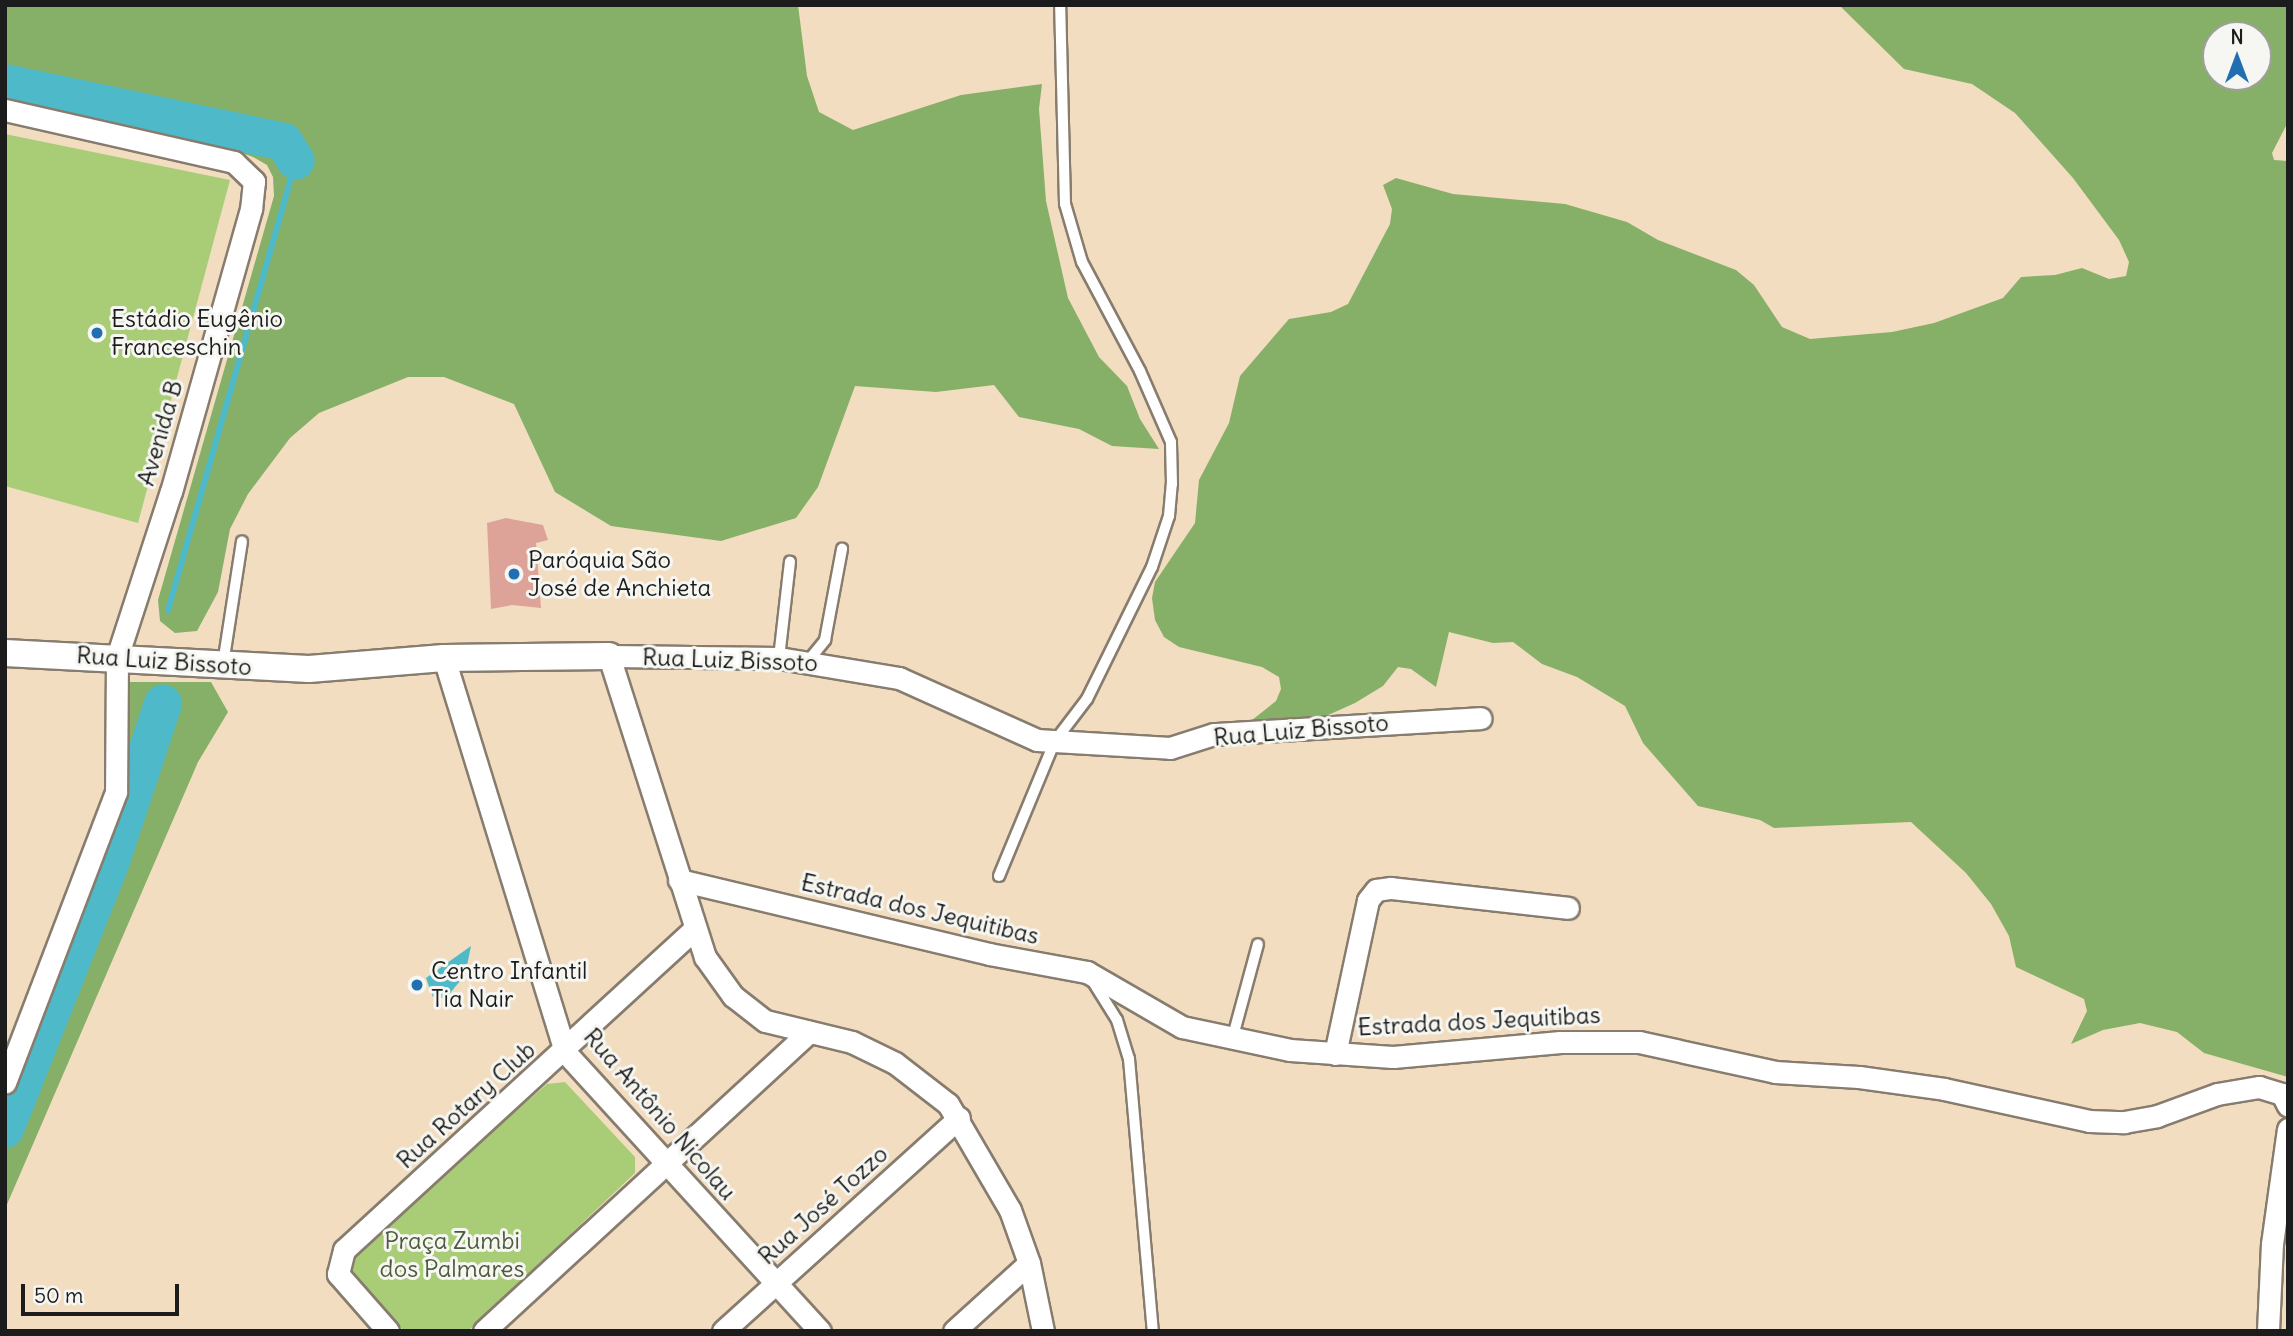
<!DOCTYPE html>
<html>
<head>
<meta charset="utf-8">
<style>
  body { margin:0 }
  #map { position:relative; width:2293px; height:1336px; overflow:hidden; background:#f2ddc0; font-family:Delius,sans-serif }
  div>[style] { position:absolute }
  .green>* { inset:0; background:#a8cd76 }
  .forest>* { inset:0; background:#86b067 }
  .water>* { inset:0; background:#4db9c9 }
  .stream>* { height:6px; margin:-3px; padding:0 3px; transform-origin:3px; border-radius:3px; background:#4db9c9 }
  .river>* { height:38px; margin:-19px; padding:0 19px; transform-origin:19px; border-radius:19px; background:#4db9c9 }
  .building>* { inset:0; background:#dda398 }
  .roads { filter:drop-shadow(2px 0 #877c6e) drop-shadow(-2px 0 #877c6e) drop-shadow(0 2px #877c6e) drop-shadow(0 -2px #877c6e) }
  .service>* { height:10px; margin:-5px; padding:0 5px; transform-origin:5px; border-radius:5px; background:#fff }
  .minor>* { height:21px; margin:-10.5px; padding:0 10.5px; transform-origin:10.5px; border-radius:10.5px; background:#fff }
  .tertiary>* { height:26px; margin:-13px; padding:0 13px; transform-origin:13px; border-radius:13px; background:#fff }
  .dots>* { width:19px; height:19px; translate:-50% -50%; box-sizing:border-box; border:4px solid #f6f6f2; border-radius:50% }
  span { translate:-50% -50%; white-space:nowrap; text-align:center; line-height:1.15; -webkit-text-stroke:6px #f6f6f2; paint-order:stroke }
  .poi-label { font-size:24px; color:#1c1c1c }
  .left { translate:0 -50%; text-align:left }
  .street-label { font-size:24px; color:#1c1c1c }
  .park-label { font-size:24px; color:#4d5a3c }
  .frame { position:absolute; inset:0; border:7px solid #1c1c1c; pointer-events:none }
  .north { position:absolute; left:2202px; top:21px; width:70px; height:70px; box-sizing:border-box; background:#f6f6f2; border:2px solid #9f9f9c; border-radius:50%; rotate:0deg; font-size:19px; font-weight:700; line-height:28px; text-align:center; color:#1c1c1c }
  .north::after { content:''; display:block; margin:auto; width:24px; height:32px; background:#1f6fb2; clip-path:polygon(50% 0,100% 100%,50% 72%,0 100%) }
  .scale { position:absolute; left:21px; top:1284px; width:158px; height:32px; box-sizing:border-box; border:4px solid #1c1c1c; border-top:0; padding-left:9px; font-size:21px; line-height:24px; white-space:nowrap; color:#1c1c1c; -webkit-text-stroke:5px #f6f6f2; paint-order:stroke }
</style>
</head>
<body>
<div id="map">
  <div class="green">
    <i style="clip-path:polygon(5px 134px,230px 180px,138px 523px,5px 486px)"></i>
    <i style="clip-path:polygon(565px 1082px,635px 1157px,635px 1173px,468px 1331px,404px 1331px,351px 1273px,355px 1250px,547px 1084px)"></i>
  </div>
  <div class="forest">
    <i style="clip-path:polygon(5px 5px,798px 5px,807px 76px,819px 112px,853px 130px,961px 95px,1042px 84px,1039px 109px,1046px 201px,1068px 298px,1099px 357px,1127px 386px,1140px 419px,1159px 449px,1112px 446px,1079px 429px,1019px 417px,994px 385px,936px 392px,855px 386px,818px 487px,796px 518px,721px 541px,611px 526px,555px 492px,514px 404px,444px 377px,408px 377px,319px 413px,290px 438px,248px 494px,230px 529px,218px 592px,197px 631px,175px 633px,160px 621px,158px 600px,274px 196px,273px 177px,267px 165px,253px 157px,206px 140px,5px 96px)"></i>
    <i style="clip-path:polygon(evenodd,1839px 5px,2288px 5px,2288px 122px,2272px 153px,2274px 160px,2288px 161px,2288px 1077px,2204px 1053px,2177px 1032px,2140px 1023px,2103px 1030px,2071px 1044px,2087px 1011px,2084px 999px,2016px 967px,2009px 936px,1991px 904px,1966px 873px,1911px 822px,1774px 828px,1760px 820px,1698px 806px,1643px 743px,1625px 706px,1577px 677px,1542px 664px,1513px 642px,1493px 643px,1449px 632px,1436px 687px,1411px 669px,1398px 667px,1383px 686px,1355px 703px,1286px 734px,1232px 736px,1276px 701px,1281px 689px,1279px 677px,1262px 667px,1179px 647px,1164px 637px,1155px 620px,1152px 598px,1155px 582px,1195px 523px,1199px 480px,1229px 423px,1240px 376px,1289px 319px,1331px 312px,1348px 304px,1390px 224px,1392px 209px,1383px 185px,1396px 178px,1453px 194px,1565px 204px,1627px 222px,1658px 240px,1736px 270px,1754px 285px,1782px 327px,1810px 339px,1892px 332px,1934px 323px,2003px 298px,2021px 277px,2055px 275px,2082px 268px,2109px 279px,2126px 276px,2129px 262px,2119px 240px,2073px 178px,2015px 113px,1972px 84px,1904px 69px,1839px 5px,2216px 35px,2258px 35px,2258px 77px,2216px 77px,2216px 35px)"></i>
    <i style="clip-path:polygon(126px 682px,211px 682px,228px 712px,198px 762px,5px 1209px,5px 1101px,115px 824px,123px 793px)"></i>
  </div>
  <div class="water">
    <i style="clip-path:polygon(471px 946px,465px 975px,446px 998px,433px 997px,426px 978px)"></i>
  </div>
  <div class="stream">
    <i style="left:168px;top:610px;width:467px;rotate:-74.1deg"></i>
  </div>
  <div class="river">
    <i style="left:5px;top:83px;width:285px;rotate:11.9deg"></i>
    <i style="left:284px;top:142px;width:22px;rotate:58deg"></i>
    <i style="left:5px;top:1129px;width:285px;rotate:-68.4deg"></i>
    <i style="left:110px;top:864px;width:169px;rotate:-71.7deg"></i>
  </div>
  <div class="building">
    <i style="clip-path:polygon(506px 518px,543px 525px,548px 540px,536px 543px,541px 608px,512px 605px,491px 609px,487px 523px)"></i>
  </div>
  <div class="roads">
    <div class="service">
      <i style="left:779px;top:658px;width:97px;rotate:-83.5deg"></i>
      <i style="left:809px;top:660px;width:26px;rotate:-51deg"></i>
      <i style="left:825px;top:640px;width:93px;rotate:-79.4deg"></i>
      <i style="left:223px;top:664px;width:124px;rotate:-81.2deg"></i>
      <i style="left:999px;top:876px;width:146px;rotate:-67.5deg"></i>
      <i style="left:1055px;top:741px;width:53px;rotate:-52.7deg"></i>
      <i style="left:1087px;top:699px;width:147px;rotate:-63.8deg"></i>
      <i style="left:1152px;top:567px;width:54px;rotate:-71.6deg"></i>
      <i style="left:1169px;top:516px;width:32px;rotate:-85deg"></i>
      <i style="left:1172px;top:484px;width:42px;rotate:-91.4deg"></i>
      <i style="left:1171px;top:442px;width:77px;rotate:-113.6deg"></i>
      <i style="left:1140px;top:371px;width:123px;rotate:-118deg"></i>
      <i style="left:1082px;top:262px;width:60px;rotate:-106.3deg"></i>
      <i style="left:1065px;top:204px;width:199px;rotate:-91.4deg"></i>
      <i style="left:1092px;top:980px;width:47px;rotate:58deg"></i>
      <i style="left:1117px;top:1020px;width:41px;rotate:72.9deg"></i>
      <i style="left:1129px;top:1059px;width:273px;rotate:85deg"></i>
      <i style="left:1233px;top:1036px;width:95px;rotate:-74.8deg"></i>
    </div>
    <div class="minor">
      <i style="left:5px;top:110px;width:235px;rotate:12.8deg"></i>
      <i style="left:234px;top:162px;width:28px;rotate:44deg"></i>
      <i style="left:254px;top:181px;width:28px;rotate:96deg"></i>
      <i style="left:251px;top:209px;width:293px;rotate:105.8deg"></i>
      <i style="left:171px;top:491px;width:175px;rotate:108deg"></i>
      <i style="left:117px;top:657px;width:135px;rotate:90.4deg"></i>
      <i style="left:116px;top:792px;width:311px;rotate:110.9deg"></i>
      <i style="left:444px;top:658px;width:412px;rotate:72.9deg"></i>
      <i style="left:565px;top:1052px;width:378px;rotate:47.6deg"></i>
      <i style="left:679px;top:880px;width:319px;rotate:13.4deg"></i>
      <i style="left:989px;top:954px;width:100px;rotate:10.4deg"></i>
      <i style="left:1087px;top:972px;width:110px;rotate:30.1deg"></i>
      <i style="left:1182px;top:1027px;width:110px;rotate:12deg"></i>
      <i style="left:1290px;top:1050px;width:103px;rotate:3.9deg"></i>
      <i style="left:1393px;top:1057px;width:168px;rotate:-5.1deg"></i>
      <i style="left:1560px;top:1042px;width:79px"></i>
      <i style="left:1639px;top:1042px;width:139px;rotate:12.4deg"></i>
      <i style="left:1775px;top:1072px;width:84px;rotate:3.4deg"></i>
      <i style="left:1859px;top:1077px;width:86px;rotate:8deg"></i>
      <i style="left:1944px;top:1089px;width:148px;rotate:12.4deg"></i>
      <i style="left:2089px;top:1121px;width:35px;rotate:2deg"></i>
      <i style="left:2124px;top:1122px;width:34px;rotate:-10deg"></i>
      <i style="left:2157px;top:1116px;width:64px;rotate:-20.1deg"></i>
      <i style="left:2217px;top:1094px;width:43px;rotate:-9.5deg"></i>
      <i style="left:2259px;top:1087px;width:24px;rotate:17deg"></i>
      <i style="left:2282px;top:1094px;width:13px;rotate:63deg"></i>
      <i style="left:1335px;top:1054px;width:157px;rotate:-77.9deg"></i>
      <i style="left:1368px;top:900px;width:13px;rotate:-51deg"></i>
      <i style="left:1376px;top:890px;width:15px;rotate:-8deg"></i>
      <i style="left:1391px;top:888px;width:178px;rotate:6.4deg"></i>
      <i style="left:388px;top:1331px;width:76px;rotate:-131.3deg"></i>
      <i style="left:338px;top:1274px;width:25px;rotate:-76deg"></i>
      <i style="left:344px;top:1250px;width:476px;rotate:-42.5deg"></i>
      <i style="left:484px;top:1331px;width:442px;rotate:-42.6deg"></i>
      <i style="left:723px;top:1331px;width:318px;rotate:-42.1deg"></i>
      <i style="left:954px;top:1331px;width:101px;rotate:-42.2deg"></i>
      <i style="left:1043px;top:1331px;width:69px;rotate:-101.6deg"></i>
      <i style="left:1029px;top:1263px;width:56px;rotate:-109.7deg"></i>
      <i style="left:1010px;top:1210px;width:123px;rotate:-120.3deg"></i>
      <i style="left:948px;top:1104px;width:67px;rotate:-142.3deg"></i>
      <i style="left:895px;top:1063px;width:48px;rotate:-154deg"></i>
      <i style="left:852px;top:1042px;width:89px;rotate:-166.4deg"></i>
      <i style="left:765px;top:1021px;width:41px;rotate:-142deg"></i>
      <i style="left:733px;top:996px;width:48px;rotate:-125.7deg"></i>
      <i style="left:705px;top:957px;width:316px;rotate:-107.7deg"></i>
      <i style="left:609px;top:656px;width:170px;rotate:0.7deg"></i>
      <i style="left:779px;top:658px;width:122px;rotate:9.5deg"></i>
      <i style="left:899px;top:678px;width:151px;rotate:24.2deg"></i>
      <i style="left:1037px;top:740px;width:133px;rotate:3.4deg"></i>
      <i style="left:1170px;top:748px;width:46px;rotate:-17.7deg"></i>
      <i style="left:1214px;top:734px;width:267px;rotate:-3.4deg"></i>
      <i style="left:2268px;top:1331px;width:87px;rotate:-87.4deg"></i>
      <i style="left:2272px;top:1244px;width:116px;rotate:-82.1deg"></i>
    </div>
    <div class="tertiary">
      <i style="left:5px;top:653px;width:304px;rotate:3deg"></i>
      <i style="left:309px;top:669px;width:135px;rotate:-4.7deg"></i>
      <i style="left:444px;top:658px;width:165px;rotate:-0.7deg"></i>
    </div>
  </div>
  <div class="dots">
    <i style="left:97px;top:333px;background:#1f6fb2"></i>
    <i style="left:514px;top:574px;background:#1f6fb2"></i>
    <i style="left:417px;top:985px;background:#1f6fb2"></i>
  </div>
  <div class="poi-label">
    <span class="left" style="left:111px;top:333px">Estádio Eugênio<br>Franceschin</span>
    <span class="left" style="left:528px;top:574px">Paróquia São<br>José de Anchieta</span>
    <span class="left" style="left:431px;top:985px">Centro Infantil<br>Tia Nair</span>
  </div>
  <div class="street-label">
    <span style="left:160px;top:433px;rotate:-74deg">Avenida B</span>
    <span style="left:730px;top:660px;rotate:2deg">Rua Luiz Bissoto</span>
    <span style="left:164px;top:661px;rotate:4deg">Rua Luiz Bissoto</span>
    <span style="left:1301px;top:730px;rotate:-5deg">Rua Luiz Bissoto</span>
    <span style="left:920px;top:909px;rotate:13deg">Estrada dos Jequitibas</span>
    <span style="left:1479px;top:1021px;rotate:-3deg">Estrada dos Jequitibas</span>
    <span style="left:466px;top:1105px;rotate:-42deg">Rua Rotary Club</span>
    <span style="left:660px;top:1114px;rotate:49deg">Rua Antônio Nicolau</span>
    <span style="left:823px;top:1205px;rotate:-42deg">Rua José Tozzo</span>
  </div>
  <div class="park-label">
    <span style="left:452px;top:1255px">Praça Zumbi<br>dos Palmares</span>
  </div>
  <div class="frame"></div>
  <div class="north">N</div>
  <div class="scale">50 m</div>
</div>
</body>
</html>
